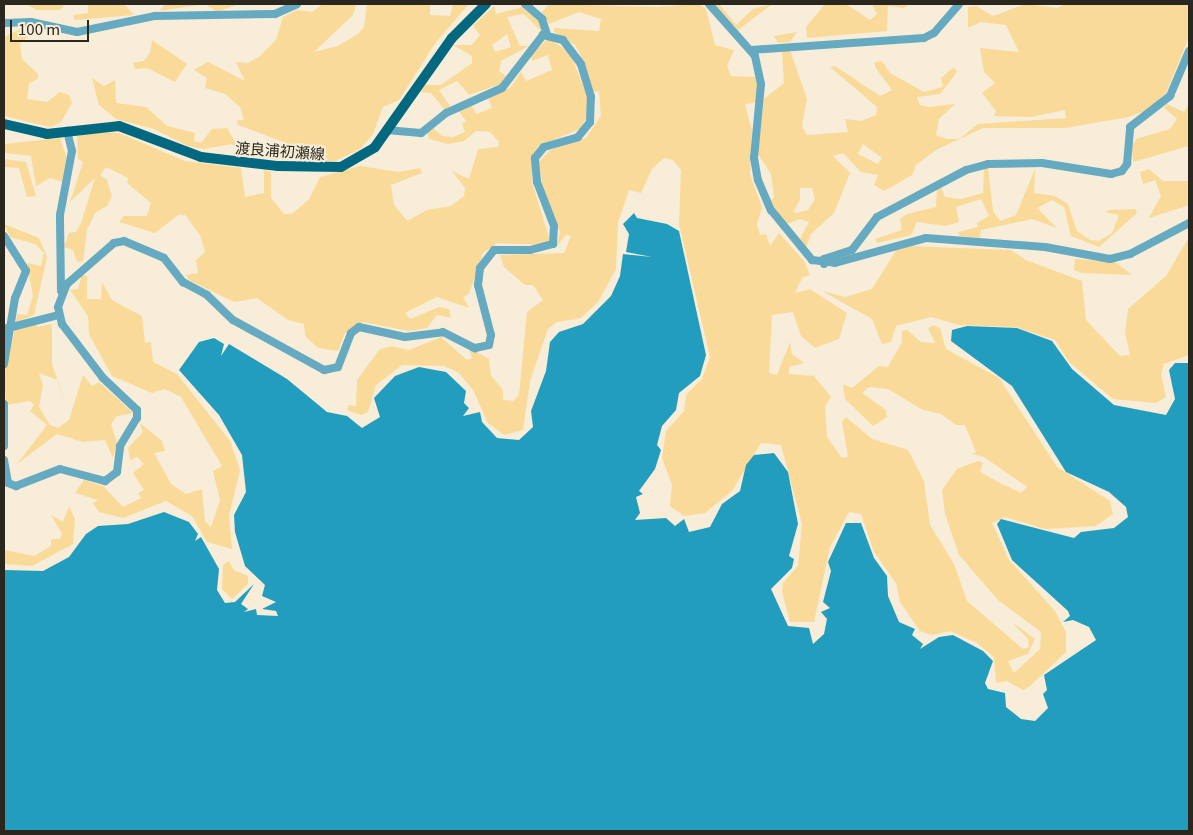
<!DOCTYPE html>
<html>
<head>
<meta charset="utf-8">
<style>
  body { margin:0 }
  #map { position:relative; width:1193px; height:835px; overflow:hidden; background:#f7edd8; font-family:Georgia,"Noto Sans JP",serif }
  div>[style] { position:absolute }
  .green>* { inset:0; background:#fada98 }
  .water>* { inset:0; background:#239dbd }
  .minor>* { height:8px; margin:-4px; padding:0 4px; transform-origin:4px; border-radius:4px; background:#65aac0 }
  .major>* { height:10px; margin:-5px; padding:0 5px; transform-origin:5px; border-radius:5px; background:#02687f }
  span { translate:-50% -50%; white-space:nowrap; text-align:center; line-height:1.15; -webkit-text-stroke:4px #f7edd8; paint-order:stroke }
  .street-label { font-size:15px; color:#2a271f }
  .frame { position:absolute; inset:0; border:5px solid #2a271f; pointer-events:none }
  .scale { position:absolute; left:10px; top:20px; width:79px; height:22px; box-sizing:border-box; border:2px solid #2a271f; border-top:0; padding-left:6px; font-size:15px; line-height:18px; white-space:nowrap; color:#2a271f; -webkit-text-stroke:4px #f7edd8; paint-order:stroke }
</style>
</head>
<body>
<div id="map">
  <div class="green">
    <i style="clip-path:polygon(26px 4px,65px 4px,60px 10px,37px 10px)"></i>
    <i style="clip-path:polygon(88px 4px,124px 4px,134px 15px,74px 20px,73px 15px,88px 13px)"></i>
    <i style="clip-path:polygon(166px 4px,239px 4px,217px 12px,205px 4px,159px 11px)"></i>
    <i style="clip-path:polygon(323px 4px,356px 4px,353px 15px,314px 52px,338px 46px,358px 34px,364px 27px,367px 4px,430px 4px,430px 15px,450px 16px,453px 4px,469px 4px,436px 42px,399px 100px,383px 107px,373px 134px,360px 149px,335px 161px,316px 162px,297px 150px,293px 159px,252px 155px,252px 149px,267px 155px,286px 143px,238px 125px,237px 120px,244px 120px,240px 107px,225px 94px,205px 88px,207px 78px,194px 70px,208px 62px,245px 81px,236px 62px,248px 63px,259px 57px,276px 40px,283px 17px,297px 10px,312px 12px)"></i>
    <i style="clip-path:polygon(549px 4px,657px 7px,699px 4px,706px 9px,715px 45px,734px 50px,727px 66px,731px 76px,757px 77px,757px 102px,745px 104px,752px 131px,750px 175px,762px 207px,757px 224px,760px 235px,766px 234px,770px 246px,779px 233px,804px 261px,810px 275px,802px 278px,795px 293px,810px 289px,847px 313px,839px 339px,815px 348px,801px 336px,793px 312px,772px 315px,769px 373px,777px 375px,790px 342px,792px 354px,804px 363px,789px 367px,789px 374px,814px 376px,831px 397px,825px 406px,827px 437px,842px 458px,848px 457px,842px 422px,846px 417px,872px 439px,908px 450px,924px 481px,930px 525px,954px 564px,967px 601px,1023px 649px,1029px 647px,1028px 639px,1012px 622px,1035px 639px,1028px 654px,1008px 661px,1014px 673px,1040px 649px,1041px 632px,998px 600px,959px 555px,945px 514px,942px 490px,957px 469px,978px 461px,983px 463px,980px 472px,1000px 483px,1021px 493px,1027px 487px,984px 457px,972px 454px,976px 452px,965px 425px,956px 425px,941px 414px,923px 410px,888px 389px,869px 387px,862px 393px,886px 410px,887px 417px,873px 426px,845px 399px,843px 384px,852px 388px,879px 366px,888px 367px,902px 342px,902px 331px,907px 330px,921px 342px,935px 343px,928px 328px,934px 325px,940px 328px,946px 349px,999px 378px,1057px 467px,1110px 501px,1113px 514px,1096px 526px,1045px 529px,1005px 517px,992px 523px,1009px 560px,1055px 611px,1066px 632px,1066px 652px,1030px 686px,1023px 690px,1007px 681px,996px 683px,994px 657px,977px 643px,950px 631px,932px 635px,920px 631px,900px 602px,896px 583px,874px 552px,861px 514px,849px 512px,830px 547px,814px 622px,790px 622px,782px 591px,783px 583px,798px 566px,802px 524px,781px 445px,761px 443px,732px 491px,705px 513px,684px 516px,670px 506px,672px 485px,662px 458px,666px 431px,684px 411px,686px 395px,702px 379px,710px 357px,679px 224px,681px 170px,673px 160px,664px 158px,652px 169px,641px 193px,629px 190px,618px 223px,616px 269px,598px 302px,581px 318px,557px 322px,548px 329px,530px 381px,523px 430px,504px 435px,488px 423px,473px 390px,459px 373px,444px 366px,402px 365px,376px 385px,368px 412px,361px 415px,347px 410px,349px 405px,356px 406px,357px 380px,379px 350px,391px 346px,409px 350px,441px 337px,467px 360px,472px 358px,469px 348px,489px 359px,491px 376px,503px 390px,503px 400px,513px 401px,519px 395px,527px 312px,543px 300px,533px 285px,525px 285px,504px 267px,500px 255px,564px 253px,571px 236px,566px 235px,557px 246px,560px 232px,543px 189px,539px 162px,550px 150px,586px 138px,601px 116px,599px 91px,593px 92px,580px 54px,575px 45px,554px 32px,554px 28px,599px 31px,601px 19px,579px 12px,549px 24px,542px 12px)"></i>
    <i style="clip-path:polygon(713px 4px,719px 4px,736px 25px,753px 9px,772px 4px,738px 30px)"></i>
    <i style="clip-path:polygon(825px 4px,846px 4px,870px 20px,877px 14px,872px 4px,909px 4px,904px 8px,888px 6px,887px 31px,807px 38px,806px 27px)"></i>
    <i style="clip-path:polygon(evenodd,1025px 4px,1058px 8px,1064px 4px,1189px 4px,1189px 37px,1166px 93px,1147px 110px,1129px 117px,1065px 128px,983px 128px,936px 150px,916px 165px,912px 175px,884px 191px,874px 185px,878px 175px,861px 172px,843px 153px,833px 156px,850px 173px,834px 213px,811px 234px,806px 248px,800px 239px,809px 222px,800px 219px,787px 224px,776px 211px,771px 201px,774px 197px,771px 174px,758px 154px,764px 99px,784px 83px,782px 50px,790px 50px,807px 99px,802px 126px,807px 135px,848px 132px,845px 119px,861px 121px,876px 115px,877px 107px,830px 67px,835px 66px,880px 96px,892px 90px,875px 67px,875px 62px,882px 61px,890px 73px,924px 92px,943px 87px,941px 78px,954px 67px,957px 72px,940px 94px,917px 97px,920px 105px,929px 107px,955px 104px,939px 119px,936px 135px,947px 139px,959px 139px,978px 124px,1066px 118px,1065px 110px,1031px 117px,994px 116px,996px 111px,982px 93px,995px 83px,984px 72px,980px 48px,1019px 52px,1006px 25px,981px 22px,968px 28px,968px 7px,976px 6px,993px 16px,1025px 4px,863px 144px,882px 158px,878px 164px,858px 154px,863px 144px,1025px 4px,800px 188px,812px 188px,815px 199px,808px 210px,796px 213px,793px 212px,800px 200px,800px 188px)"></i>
    <i style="clip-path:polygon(evenodd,494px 6px,496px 14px,522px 7px,545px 27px,541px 31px,524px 14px,507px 17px,520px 46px,529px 46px,501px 61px,499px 71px,507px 77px,503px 83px,469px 95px,457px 81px,439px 90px,450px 106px,445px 110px,431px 93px,421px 92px,425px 85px,441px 85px,472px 63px,472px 56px,453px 45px,472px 45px,480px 35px,473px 26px,494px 6px,507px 34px,511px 47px,495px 52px,492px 45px,507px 34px)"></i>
    <i style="clip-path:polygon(27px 26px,40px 28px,20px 43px,22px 59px,38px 74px,38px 79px,29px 83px,27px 99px,47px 102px,60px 92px,69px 95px,72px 103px,61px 122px,50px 127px,4px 116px,4px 37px)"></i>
    <i style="clip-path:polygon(797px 32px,790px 42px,778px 43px,774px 36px)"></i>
    <i style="clip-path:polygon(548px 38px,570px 53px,588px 98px,587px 117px,580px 129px,538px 146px,532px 160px,532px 182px,550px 241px,544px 245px,497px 243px,483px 253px,469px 294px,463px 297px,469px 308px,437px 297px,405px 313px,410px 319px,439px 307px,449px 309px,451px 318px,437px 315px,427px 328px,409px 331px,363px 322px,345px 333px,338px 351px,318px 348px,305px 336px,304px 324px,288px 320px,257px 298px,234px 302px,189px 280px,186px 275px,198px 273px,196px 260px,205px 252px,200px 235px,185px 215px,178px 215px,155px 233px,119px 222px,124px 216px,147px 216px,151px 203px,127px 183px,128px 178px,106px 167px,100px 175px,107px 180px,112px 196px,107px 206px,95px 213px,87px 230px,83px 261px,77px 262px,73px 250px,64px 247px,69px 233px,76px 232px,81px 223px,95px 178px,70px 202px,83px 162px,78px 159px,77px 136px,97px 133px,119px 133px,185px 161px,241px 168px,245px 197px,264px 193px,264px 170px,271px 172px,271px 198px,284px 214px,292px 214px,309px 199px,320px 177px,360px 166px,398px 172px,420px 168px,422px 173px,391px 185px,394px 205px,407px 221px,427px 210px,451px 206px,464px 196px,465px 188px,452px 171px,469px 179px,478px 149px,498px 147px,499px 142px,490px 132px,476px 131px,464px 141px,448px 144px,429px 139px,427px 132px,433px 128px,442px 136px,453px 137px,465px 132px,462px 124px,466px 121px,458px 110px,471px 104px,476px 114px,492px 108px,488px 97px,510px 88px,521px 72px,526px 81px,552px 70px,548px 55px,532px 61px,531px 56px)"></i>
    <i style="clip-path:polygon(152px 40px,187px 64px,175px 82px,147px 68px,135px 69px,133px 63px,144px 61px,150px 53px)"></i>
    <i style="clip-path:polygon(92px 78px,104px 86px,115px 80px,116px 103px,146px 107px,167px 126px,195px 133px,194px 141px,201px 143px,212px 129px,227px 128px,242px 154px,232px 144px,204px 149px,188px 146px,154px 129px,116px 119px,99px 105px)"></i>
    <i style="clip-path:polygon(1167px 104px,1184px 112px,1189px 104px,1189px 146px,1133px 162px,1132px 146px,1136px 139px,1170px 129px,1177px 119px,1164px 108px)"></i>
    <i style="clip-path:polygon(60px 138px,67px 159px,63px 182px,50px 178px,36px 186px,31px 156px,4px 153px,4px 144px)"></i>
    <i style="clip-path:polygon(4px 159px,26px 162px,36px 196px,27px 197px,19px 168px,4px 167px)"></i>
    <i style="clip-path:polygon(988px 168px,993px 211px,1000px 221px,1016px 215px,1035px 169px,1034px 193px,1055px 196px,1068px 204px,1077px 231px,1090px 240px,1099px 241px,1112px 233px,1119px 215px,1105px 212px,1109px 210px,1135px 209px,1137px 213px,1099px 247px,1071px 236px,1064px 207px,1052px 200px,1037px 208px,1057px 228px,1032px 219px,981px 230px,980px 238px,960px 236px,958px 232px,978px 227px,977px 223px,989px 216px,981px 199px,956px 207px,959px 222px,946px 226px,917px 222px,911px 235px,877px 243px,875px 239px,902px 230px,900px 219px,907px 214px,936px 207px,937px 188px,941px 187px,945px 197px,961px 199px,983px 193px,984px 169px)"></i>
    <i style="clip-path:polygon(1149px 169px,1163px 181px,1189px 181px,1189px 205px,1149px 218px,1161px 196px,1155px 180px,1143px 184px,1140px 172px)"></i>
    <i style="clip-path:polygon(4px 224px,39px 238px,47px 257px,34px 315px,16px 322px,17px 314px,27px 315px,33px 296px,27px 263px,41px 266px,44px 253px,35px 244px,10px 237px)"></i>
    <i style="clip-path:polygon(1189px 237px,1189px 355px,1164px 364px,1161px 374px,1166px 397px,1156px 403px,1113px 399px,1069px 362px,1055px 340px,1016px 327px,959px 325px,931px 317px,896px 326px,891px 342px,882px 344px,872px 319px,822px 291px,845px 297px,872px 289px,897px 249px,908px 246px,1011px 250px,1026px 260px,1082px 281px,1086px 320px,1120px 356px,1130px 355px,1125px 333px,1128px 309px,1166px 276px)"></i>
    <i style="clip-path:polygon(1075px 259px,1115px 262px,1132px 275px,1082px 273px,1074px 270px)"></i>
    <i style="clip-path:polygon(82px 275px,87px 276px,87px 299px,101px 299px,102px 282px,112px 300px,142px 316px,145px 343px,151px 342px,153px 362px,177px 374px,230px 441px,240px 470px,229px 516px,232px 549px,207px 542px,192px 516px,166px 501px,123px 518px,99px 512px,93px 503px,98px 500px,75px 493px,84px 480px,103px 486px,123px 507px,141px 498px,138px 493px,144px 490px,133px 473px,144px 464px,137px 457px,130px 460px,128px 448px,143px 432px,140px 423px,162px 441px,165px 451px,154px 453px,171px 484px,186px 494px,202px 489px,205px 522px,211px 527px,220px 500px,213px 471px,222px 466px,181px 397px,165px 389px,152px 393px,112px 376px,89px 334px,88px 316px,70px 290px,78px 289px)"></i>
    <i style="clip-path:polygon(36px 323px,37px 327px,52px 324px,52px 364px,64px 400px,58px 380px,39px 373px,43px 385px,39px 407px,50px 425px,58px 428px,69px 420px,83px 375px,92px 386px,99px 382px,133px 413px,117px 416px,111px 424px,117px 443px,113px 458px,105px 440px,83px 442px,57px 434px,17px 464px,47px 425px,30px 411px,34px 405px,30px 401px,6px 405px,4px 375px,15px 329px)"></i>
    <i style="clip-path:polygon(69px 506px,75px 519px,73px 544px,32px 566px,4px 564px,4px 550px,34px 556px,51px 546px,51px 539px,60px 539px,62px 534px,51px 515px,63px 522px)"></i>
    <i style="clip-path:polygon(229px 561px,234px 570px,248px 576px,248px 584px,232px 599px,222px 589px,223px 565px)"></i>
  </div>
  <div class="water">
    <i style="clip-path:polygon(634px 213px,637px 218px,667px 224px,679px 231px,706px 355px,700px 376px,679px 393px,676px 410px,662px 426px,657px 445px,661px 450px,655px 469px,639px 491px,643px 494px,636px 497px,640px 513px,635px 520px,666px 518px,675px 526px,684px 519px,689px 532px,710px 527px,722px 504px,740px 491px,746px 465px,754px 455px,774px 453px,788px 472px,798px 524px,789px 556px,794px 559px,792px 568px,771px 589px,788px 626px,809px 628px,813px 644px,824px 634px,827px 619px,821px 612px,830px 608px,823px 602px,831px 571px,828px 562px,846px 523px,861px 523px,874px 558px,887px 576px,888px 596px,899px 622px,915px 629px,912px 635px,923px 644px,920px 649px,939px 637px,953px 635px,983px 651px,993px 661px,985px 683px,988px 689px,1005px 693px,1006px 707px,1021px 719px,1035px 721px,1048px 708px,1043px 694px,1047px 690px,1044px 675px,1096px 640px,1089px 627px,1073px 620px,1063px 622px,1070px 616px,1068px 611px,1012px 560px,997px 524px,1001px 519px,1074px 538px,1081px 532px,1114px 528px,1128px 517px,1126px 507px,1109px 492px,1066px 472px,1012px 386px,951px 341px,952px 330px,967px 326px,1017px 328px,1052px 341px,1072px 369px,1114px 405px,1166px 415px,1175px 399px,1169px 370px,1175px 363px,1189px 363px,1189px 831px,4px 831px,4px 570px,43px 571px,69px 557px,86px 534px,98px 526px,128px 524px,164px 512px,189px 522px,198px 534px,195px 541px,201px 537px,219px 569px,217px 590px,225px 603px,235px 602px,254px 584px,241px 604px,248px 609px,244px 612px,256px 609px,257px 615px,278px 616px,276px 611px,262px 609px,276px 602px,262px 596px,265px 585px,245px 566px,235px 532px,234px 515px,246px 492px,242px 455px,219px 415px,179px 370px,199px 342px,214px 338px,224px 344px,221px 356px,229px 344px,287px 379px,327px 412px,347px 416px,362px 428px,380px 417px,374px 398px,395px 376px,419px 367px,446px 372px,466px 391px,464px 403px,469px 408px,463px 416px,480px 412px,482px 422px,497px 438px,519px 440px,533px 427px,531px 411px,546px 371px,550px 342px,559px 332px,583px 324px,611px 296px,620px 276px,623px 254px,652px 257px,626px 252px,629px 234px,623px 224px)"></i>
  </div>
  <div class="minor">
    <i style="left:525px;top:4px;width:23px;rotate:41deg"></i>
    <i style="left:542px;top:19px;width:16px;rotate:72deg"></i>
    <i style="left:709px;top:4px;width:69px;rotate:48.5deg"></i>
    <i style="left:755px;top:56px;width:29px;rotate:78deg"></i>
    <i style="left:761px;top:84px;width:74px;rotate:95.4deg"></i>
    <i style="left:754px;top:158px;width:22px;rotate:80deg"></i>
    <i style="left:758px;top:180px;width:33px;rotate:67deg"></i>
    <i style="left:771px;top:210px;width:65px;rotate:50.6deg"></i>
    <i style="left:812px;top:260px;width:23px;rotate:7deg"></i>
    <i style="left:835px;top:263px;width:94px;rotate:-15.4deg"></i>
    <i style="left:926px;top:238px;width:119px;rotate:4.3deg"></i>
    <i style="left:1045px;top:247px;width:66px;rotate:10.5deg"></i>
    <i style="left:1110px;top:259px;width:21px;rotate:-14deg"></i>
    <i style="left:1130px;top:254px;width:67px;rotate:-27.7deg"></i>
    <i style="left:4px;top:23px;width:27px;rotate:-2deg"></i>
    <i style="left:31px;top:22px;width:47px;rotate:12.3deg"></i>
    <i style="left:77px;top:32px;width:80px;rotate:-11.6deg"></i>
    <i style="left:155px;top:16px;width:120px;rotate:-1deg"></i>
    <i style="left:275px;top:14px;width:24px;rotate:-24deg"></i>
    <i style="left:751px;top:50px;width:173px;rotate:-4deg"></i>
    <i style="left:924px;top:38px;width:11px;rotate:-27deg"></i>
    <i style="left:934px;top:33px;width:38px;rotate:-49deg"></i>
    <i style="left:4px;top:236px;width:41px;rotate:57.8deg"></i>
    <i style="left:26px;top:271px;width:29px;rotate:112deg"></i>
    <i style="left:15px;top:298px;width:67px;rotate:99.5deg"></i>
    <i style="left:824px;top:264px;width:5px;rotate:-90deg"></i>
    <i style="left:824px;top:259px;width:29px;rotate:-18deg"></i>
    <i style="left:852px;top:250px;width:41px;rotate:-52.9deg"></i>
    <i style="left:877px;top:217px;width:101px;rotate:-27.8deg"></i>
    <i style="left:966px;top:170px;width:23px;rotate:-15deg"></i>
    <i style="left:988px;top:164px;width:54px;rotate:-1.1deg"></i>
    <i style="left:1042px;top:163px;width:70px;rotate:9.1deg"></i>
    <i style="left:1111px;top:174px;width:11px;rotate:-15deg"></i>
    <i style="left:1122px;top:171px;width:9px;rotate:-54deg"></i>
    <i style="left:1127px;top:164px;width:37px;rotate:-85deg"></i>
    <i style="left:1130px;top:127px;width:51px;rotate:-37.8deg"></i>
    <i style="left:1170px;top:96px;width:49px;rotate:-67.1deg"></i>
    <i style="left:61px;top:291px;width:76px;rotate:-90.8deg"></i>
    <i style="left:60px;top:215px;width:65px;rotate:-79.4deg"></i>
    <i style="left:72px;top:151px;width:21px;rotate:-104deg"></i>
    <i style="left:4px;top:329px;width:57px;rotate:-14.3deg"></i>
    <i style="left:4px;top:404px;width:42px;rotate:90deg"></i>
    <i style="left:4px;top:460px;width:23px;rotate:80deg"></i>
    <i style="left:8px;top:483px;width:9px;rotate:21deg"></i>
    <i style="left:16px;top:486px;width:47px;rotate:-21.1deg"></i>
    <i style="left:60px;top:469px;width:47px;rotate:14.9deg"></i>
    <i style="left:105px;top:481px;width:15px;rotate:-37deg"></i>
    <i style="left:117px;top:472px;width:26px;rotate:-83deg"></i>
    <i style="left:120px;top:446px;width:33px;rotate:-59deg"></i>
    <i style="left:137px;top:418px;width:8px;rotate:-90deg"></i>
    <i style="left:137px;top:410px;width:47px;rotate:-136.7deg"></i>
    <i style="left:103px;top:378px;width:68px;rotate:-127.2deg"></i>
    <i style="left:62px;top:324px;width:17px;rotate:-103deg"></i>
    <i style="left:58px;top:307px;width:25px;rotate:-69deg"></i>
    <i style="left:67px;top:284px;width:62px;rotate:-41.1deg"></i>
    <i style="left:114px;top:243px;width:10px;rotate:-11deg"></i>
    <i style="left:124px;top:241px;width:43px;rotate:23deg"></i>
    <i style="left:164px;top:258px;width:31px;rotate:52deg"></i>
    <i style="left:183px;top:282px;width:27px;rotate:28deg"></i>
    <i style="left:207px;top:295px;width:36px;rotate:44deg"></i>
    <i style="left:233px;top:320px;width:104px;rotate:28.8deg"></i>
    <i style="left:324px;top:370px;width:14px;rotate:-12deg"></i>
    <i style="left:338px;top:367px;width:36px;rotate:-69deg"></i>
    <i style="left:351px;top:333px;width:10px;rotate:-37deg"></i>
    <i style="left:359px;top:327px;width:47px;rotate:12.3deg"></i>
    <i style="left:405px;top:337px;width:38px;rotate:-7deg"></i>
    <i style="left:443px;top:332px;width:36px;rotate:27deg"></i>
    <i style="left:475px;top:348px;width:14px;rotate:-12deg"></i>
    <i style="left:489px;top:345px;width:10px;rotate:-79deg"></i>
    <i style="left:491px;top:335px;width:52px;rotate:-104.6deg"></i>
    <i style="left:478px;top:285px;width:17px;rotate:-83deg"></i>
    <i style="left:480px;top:268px;width:23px;rotate:-52deg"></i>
    <i style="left:494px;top:250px;width:36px"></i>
    <i style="left:530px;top:250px;width:24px;rotate:-15deg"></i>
    <i style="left:553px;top:244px;width:18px;rotate:-87deg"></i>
    <i style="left:554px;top:226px;width:47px;rotate:-111.1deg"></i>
    <i style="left:537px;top:182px;width:24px;rotate:-95deg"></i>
    <i style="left:535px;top:158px;width:14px;rotate:-51deg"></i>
    <i style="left:544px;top:147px;width:35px;rotate:-16deg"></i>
    <i style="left:578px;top:137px;width:19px;rotate:-51deg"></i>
    <i style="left:590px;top:122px;width:25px;rotate:-88deg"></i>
    <i style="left:591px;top:97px;width:34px;rotate:-107deg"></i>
    <i style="left:581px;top:64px;width:30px;rotate:-127deg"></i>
    <i style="left:563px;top:40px;width:21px;rotate:-166deg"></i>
    <i style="left:543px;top:35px;width:67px;rotate:127.7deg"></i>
    <i style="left:502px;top:88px;width:61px;rotate:155.9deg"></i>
    <i style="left:446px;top:113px;width:32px;rotate:141deg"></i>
    <i style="left:421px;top:133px;width:32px;rotate:-175deg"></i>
  </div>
  <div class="major">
    <i style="left:4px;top:124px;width:44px;rotate:13.1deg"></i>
    <i style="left:47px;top:134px;width:72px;rotate:-6.3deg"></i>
    <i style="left:119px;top:126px;width:88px;rotate:20.7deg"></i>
    <i style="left:201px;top:157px;width:78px;rotate:6.7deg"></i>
    <i style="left:278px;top:166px;width:63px;rotate:0.9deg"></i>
    <i style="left:341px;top:167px;width:39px;rotate:-30deg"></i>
    <i style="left:375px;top:147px;width:133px;rotate:-54.8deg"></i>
    <i style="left:452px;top:38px;width:48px;rotate:-45deg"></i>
  </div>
  <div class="street-label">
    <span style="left:280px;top:150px;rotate:4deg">渡良浦初瀬線</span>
  </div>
  <div class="frame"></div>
  <div class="scale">100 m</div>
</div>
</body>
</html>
